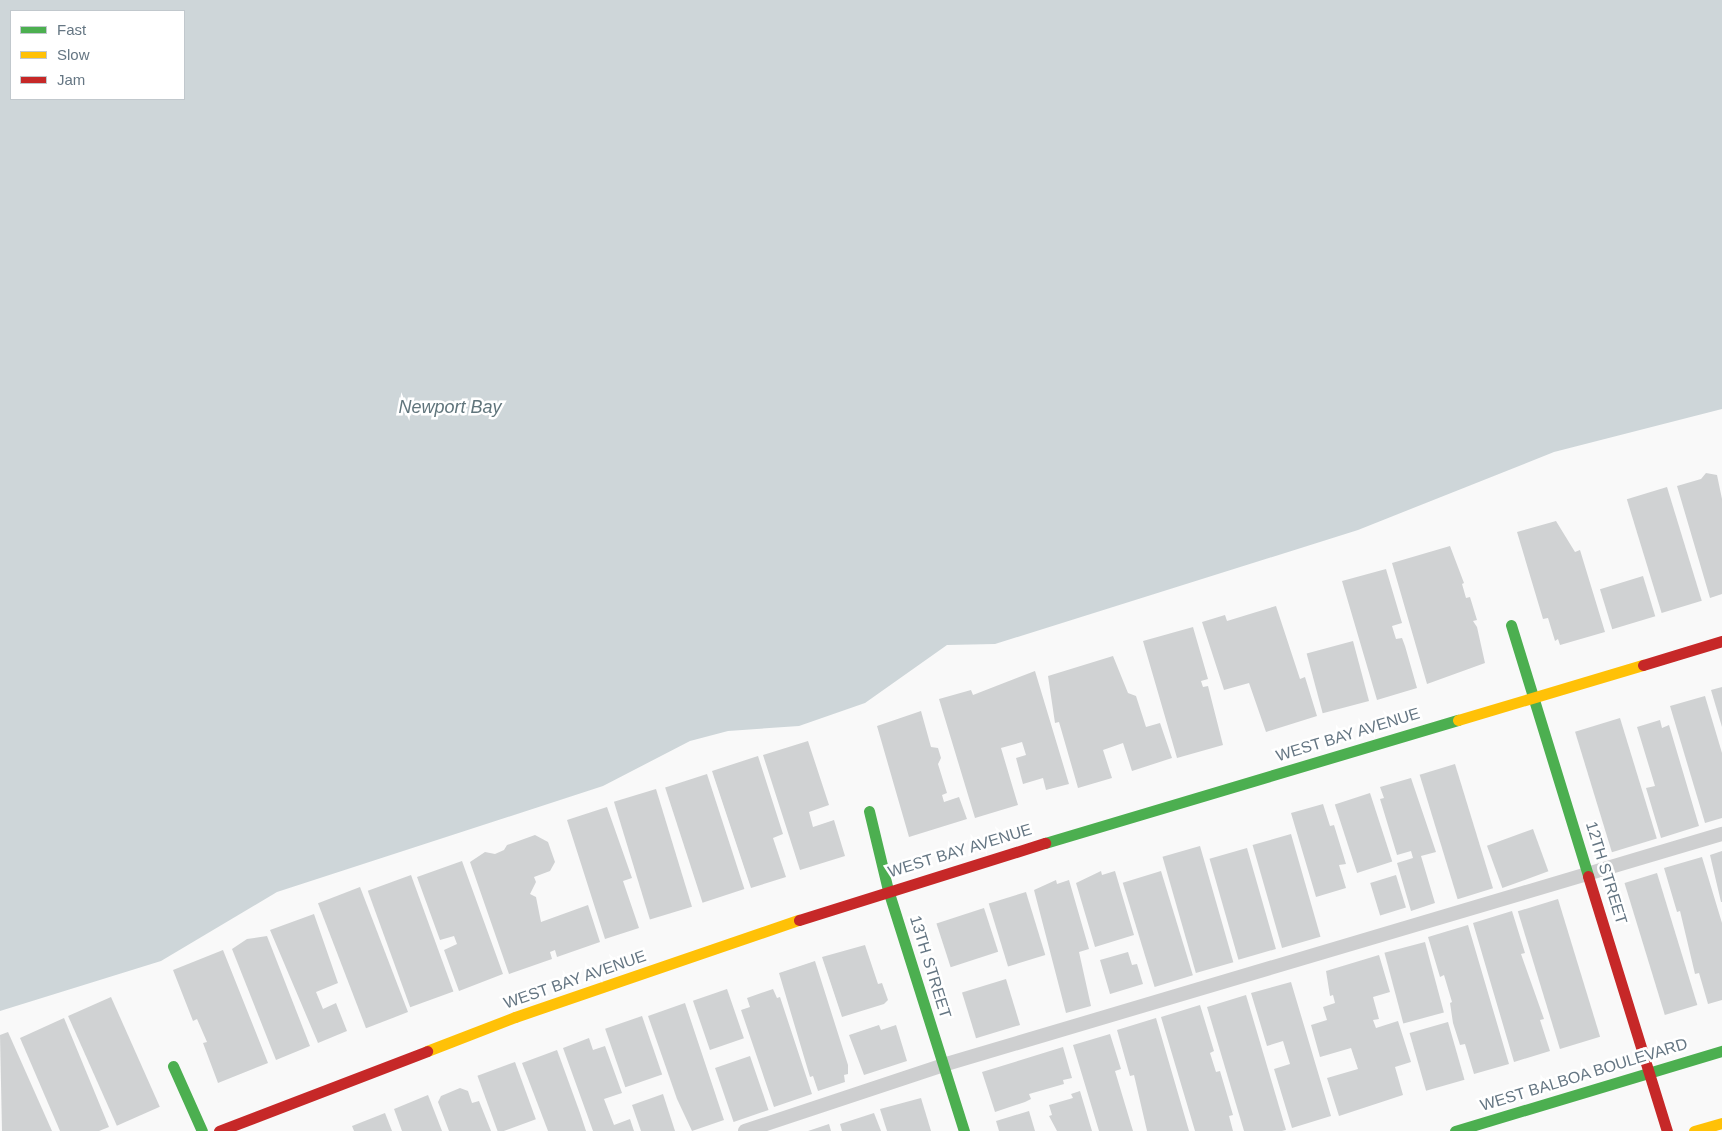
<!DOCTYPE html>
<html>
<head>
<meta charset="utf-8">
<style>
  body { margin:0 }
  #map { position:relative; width:1722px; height:1131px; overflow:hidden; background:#f9f9f9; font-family:Helvetica,sans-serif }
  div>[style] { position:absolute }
  .water>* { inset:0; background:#ced6d9 }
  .building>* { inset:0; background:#d0d2d3; transform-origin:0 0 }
  .lane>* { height:14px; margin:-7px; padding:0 7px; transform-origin:7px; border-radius:7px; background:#cecfd0 }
  .fast>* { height:11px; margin:-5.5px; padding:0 5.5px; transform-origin:5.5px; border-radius:5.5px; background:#4caf50 }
  .slow>* { height:11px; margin:-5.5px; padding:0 5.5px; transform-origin:5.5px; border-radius:5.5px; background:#ffc107 }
  .jam>* { height:11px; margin:-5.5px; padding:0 5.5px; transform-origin:5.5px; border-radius:5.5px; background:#c62828 }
  span { translate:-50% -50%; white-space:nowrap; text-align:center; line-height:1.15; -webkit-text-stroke:5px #fff; paint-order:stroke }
  .street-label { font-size:16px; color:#657683 }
  .water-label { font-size:18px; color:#60757c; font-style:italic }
  .legend { position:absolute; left:10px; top:10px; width:175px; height:90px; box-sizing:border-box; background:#fff; border:1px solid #c1c8cd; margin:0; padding:6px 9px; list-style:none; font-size:15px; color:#657683 }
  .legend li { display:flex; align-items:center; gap:10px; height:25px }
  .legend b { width:25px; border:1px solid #c1c8cd }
</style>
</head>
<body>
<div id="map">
  <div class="water">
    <i style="clip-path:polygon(evenodd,0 0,1722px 0,1722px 409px,1554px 452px,1358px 530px,995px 644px,947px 645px,865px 703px,799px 726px,728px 731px,690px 741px,603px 786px,277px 892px,161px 961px,0 1011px,0 0,11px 11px,184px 11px,184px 99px,11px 99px,11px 11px)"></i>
  </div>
  <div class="building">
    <i style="clip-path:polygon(1706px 473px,1717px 475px,1722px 499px,1722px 594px,1710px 598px,1677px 486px,1701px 479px)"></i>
    <i style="left:1667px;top:487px;width:119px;height:42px;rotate:73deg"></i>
    <i style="clip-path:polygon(1556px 521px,1575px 552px,1580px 550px,1605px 632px,1560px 645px,1558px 639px,1555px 641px,1548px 618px,1543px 619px,1517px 532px)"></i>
    <i style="clip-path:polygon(1450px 546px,1464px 583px,1462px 584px,1466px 598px,1470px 597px,1477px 620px,1473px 621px,1477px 627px,1485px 663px,1427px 684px,1392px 563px)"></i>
    <i style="clip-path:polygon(1386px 569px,1402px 623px,1392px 626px,1396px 639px,1402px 638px,1405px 646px,1417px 688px,1377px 700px,1342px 581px)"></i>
    <i style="left:1643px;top:576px;width:42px;height:45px;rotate:73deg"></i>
    <i style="clip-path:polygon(1276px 606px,1300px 679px,1305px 677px,1317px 716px,1266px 732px,1249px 683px,1224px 690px,1202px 622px,1225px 615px,1227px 621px)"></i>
    <i style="clip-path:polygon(1193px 627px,1208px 679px,1201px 681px,1203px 687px,1208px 686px,1223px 745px,1177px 758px,1143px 641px)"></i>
    <i style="left:1353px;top:641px;width:62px;height:48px;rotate:75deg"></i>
    <i style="clip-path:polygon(1113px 656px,1128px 693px,1136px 696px,1146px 727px,1160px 723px,1172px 758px,1132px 771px,1123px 743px,1103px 750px,1112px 778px,1078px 788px,1059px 722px,1055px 723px,1048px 676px)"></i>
    <i style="clip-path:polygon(1035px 671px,1069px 784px,1046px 790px,1043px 778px,1023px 784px,1016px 758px,1026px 755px,1022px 742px,1001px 748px,1018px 805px,975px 818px,939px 699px,971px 690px,973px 695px)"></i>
    <i style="clip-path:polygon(1722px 687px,1722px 727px,1711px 690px)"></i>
    <i style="clip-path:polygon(1705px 696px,1722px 753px,1722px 818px,1705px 823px,1670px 706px)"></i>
    <i style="clip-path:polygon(921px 711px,931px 747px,938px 748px,941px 758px,938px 764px,947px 793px,942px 795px,944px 802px,959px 797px,967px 819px,909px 837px,877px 726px)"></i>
    <i style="left:1620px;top:718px;width:126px;height:47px;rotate:73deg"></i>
    <i style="clip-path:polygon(1660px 720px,1662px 728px,1669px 725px,1699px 826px,1661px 838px,1646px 788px,1655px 786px,1637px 727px)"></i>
    <i style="clip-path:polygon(808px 741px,829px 805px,809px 812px,813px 827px,834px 820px,845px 856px,800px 870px,763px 755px)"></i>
    <i style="clip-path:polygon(758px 756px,783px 834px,773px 838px,786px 877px,751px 888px,712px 771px)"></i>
    <i style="left:1455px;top:764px;width:130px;height:37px;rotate:73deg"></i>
    <i style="left:707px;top:774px;width:121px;height:44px;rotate:72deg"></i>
    <i style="clip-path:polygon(1411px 778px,1436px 852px,1421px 856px,1435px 903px,1411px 911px,1397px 863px,1413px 858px,1411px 851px,1397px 855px,1380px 799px,1384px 798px,1380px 787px)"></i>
    <i style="left:656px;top:789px;width:123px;height:44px;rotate:73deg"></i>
    <i style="left:1370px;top:793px;width:72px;height:37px;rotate:72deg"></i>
    <i style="clip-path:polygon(1323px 804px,1330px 826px,1334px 825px,1346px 864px,1339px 865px,1346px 888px,1316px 897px,1291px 813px)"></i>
    <i style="clip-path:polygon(607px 807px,632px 878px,623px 881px,639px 928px,605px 939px,567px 820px)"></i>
    <i style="left:1533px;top:829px;width:45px;height:49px;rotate:70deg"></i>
    <i style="left:1291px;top:834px;width:107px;height:40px;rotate:74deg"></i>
    <i style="clip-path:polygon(535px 835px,548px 842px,555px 862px,550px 871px,534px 877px,536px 882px,530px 894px,536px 897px,541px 922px,588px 905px,600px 942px,557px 957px,555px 950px,550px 952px,552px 959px,509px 974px,470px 862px,485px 852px,495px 854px,504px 850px,507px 845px)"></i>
    <i style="left:1200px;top:846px;width:121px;height:39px;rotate:74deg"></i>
    <i style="left:1247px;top:848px;width:105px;height:39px;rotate:74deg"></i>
    <i style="clip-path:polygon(1722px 851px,1722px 902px,1721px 902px,1710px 855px)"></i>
    <i style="clip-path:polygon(1702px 857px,1722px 923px,1722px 1000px,1708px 1004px,1699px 973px,1695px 974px,1680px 911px,1677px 912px,1664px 868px)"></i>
    <i style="clip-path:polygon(462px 861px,503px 974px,459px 991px,444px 950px,457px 944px,454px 936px,440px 940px,417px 877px)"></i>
    <i style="clip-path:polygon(1101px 871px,1102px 875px,1115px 871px,1134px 935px,1095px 947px,1076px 883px)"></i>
    <i style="left:1161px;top:871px;width:109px;height:40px;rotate:73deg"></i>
    <i style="left:1657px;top:873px;width:138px;height:34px;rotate:73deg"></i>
    <i style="left:411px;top:875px;width:124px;height:46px;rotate:70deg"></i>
    <i style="left:1396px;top:875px;width:34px;height:27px;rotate:73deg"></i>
    <i style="clip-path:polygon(1056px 880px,1057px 884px,1069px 880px,1089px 949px,1079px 952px,1091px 1006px,1066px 1013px,1034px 890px)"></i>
    <i style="left:360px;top:887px;width:134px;height:45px;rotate:69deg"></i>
    <i style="left:1026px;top:892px;width:66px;height:39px;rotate:73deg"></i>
    <i style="left:1558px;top:899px;width:144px;height:42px;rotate:73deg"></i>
    <i style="left:984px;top:908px;width:46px;height:50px;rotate:72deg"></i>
    <i style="clip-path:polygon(1512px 911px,1525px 953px,1521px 954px,1544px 1019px,1540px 1020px,1550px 1051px,1514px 1062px,1473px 923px)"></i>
    <i style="clip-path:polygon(314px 914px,338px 983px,316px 992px,323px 1009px,336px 1003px,347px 1031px,318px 1043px,270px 930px)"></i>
    <i style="clip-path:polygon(1468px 925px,1509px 1064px,1474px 1074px,1465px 1044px,1460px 1045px,1453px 1023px,1450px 1003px,1452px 1002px,1444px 975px,1440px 977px,1428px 937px)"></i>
    <i style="clip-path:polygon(267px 936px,310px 1046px,276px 1060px,232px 949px,247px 939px)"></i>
    <i style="left:1425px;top:942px;width:73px;height:42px;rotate:75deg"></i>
    <i style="clip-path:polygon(865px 945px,878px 984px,882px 983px,888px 1000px,884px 1004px,842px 1017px,822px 957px)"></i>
    <i style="clip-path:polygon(223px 950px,268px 1063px,218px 1083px,203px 1043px,207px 1042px,197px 1019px,193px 1021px,173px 970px)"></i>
    <i style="clip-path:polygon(1128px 952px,1132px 965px,1137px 964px,1143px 984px,1110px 994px,1100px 960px)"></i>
    <i style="clip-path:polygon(1379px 955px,1390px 992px,1373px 997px,1379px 1019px,1373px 1020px,1376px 1028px,1398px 1021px,1411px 1062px,1395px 1067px,1403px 1095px,1339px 1116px,1327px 1078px,1358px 1069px,1351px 1048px,1320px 1057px,1311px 1025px,1327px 1020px,1323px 1007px,1335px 1003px,1333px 995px,1330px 996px,1326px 971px)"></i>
    <i style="clip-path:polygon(815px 961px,848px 1065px,848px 1074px,844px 1075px,845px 1082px,818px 1091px,813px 1076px,810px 1077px,779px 973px)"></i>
    <i style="left:1006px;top:979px;width:48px;height:46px;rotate:73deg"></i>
    <i style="clip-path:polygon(1291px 982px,1331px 1116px,1292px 1128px,1274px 1069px,1290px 1064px,1283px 1041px,1267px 1046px,1251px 993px)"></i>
    <i style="left:727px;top:989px;width:52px;height:36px;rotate:71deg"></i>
    <i style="clip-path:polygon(773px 989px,777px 998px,780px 997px,812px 1094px,774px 1107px,741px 1010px,750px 1007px,747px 998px)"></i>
    <i style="clip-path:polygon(1246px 995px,1286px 1130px,1282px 1131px,1244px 1131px,1207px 1007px)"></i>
    <i style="left:111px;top:997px;width:120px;height:47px;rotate:66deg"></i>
    <i style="clip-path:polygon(685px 1003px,724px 1120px,692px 1131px,677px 1099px,648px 1016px)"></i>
    <i style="clip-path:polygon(1200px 1005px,1214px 1051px,1210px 1053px,1216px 1072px,1220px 1071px,1233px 1115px,1229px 1116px,1233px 1131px,1195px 1131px,1161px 1017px)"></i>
    <i style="left:642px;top:1016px;width:62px;height:39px;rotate:71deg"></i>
    <i style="clip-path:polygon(64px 1018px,109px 1127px,99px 1131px,60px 1131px,20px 1038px)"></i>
    <i style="clip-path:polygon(1156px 1018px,1189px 1131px,1147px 1131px,1134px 1075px,1130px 1076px,1117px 1030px)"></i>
    <i style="left:1448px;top:1022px;width:60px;height:40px;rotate:74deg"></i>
    <i style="clip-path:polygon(879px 1025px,881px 1030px,896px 1025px,907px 1061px,864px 1075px,849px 1035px)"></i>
    <i style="clip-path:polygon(8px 1032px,52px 1131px,2px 1131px,0 1035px)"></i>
    <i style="clip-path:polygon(1110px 1034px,1121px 1069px,1115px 1071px,1133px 1131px,1099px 1131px,1073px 1045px)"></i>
    <i style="clip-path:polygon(589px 1038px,593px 1050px,605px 1046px,622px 1093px,604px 1099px,614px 1125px,630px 1119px,634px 1131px,593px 1131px,563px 1048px)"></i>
    <i style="clip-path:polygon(1063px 1047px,1072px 1078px,1063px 1080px,1064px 1084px,1029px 1094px,1031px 1099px,1025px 1102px,995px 1112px,982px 1072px)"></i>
    <i style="clip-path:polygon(557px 1050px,580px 1113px,586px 1131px,548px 1131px,522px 1063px)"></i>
    <i style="left:750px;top:1056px;width:57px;height:37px;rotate:71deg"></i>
    <i style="left:515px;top:1062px;width:61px;height:40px;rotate:70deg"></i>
    <i style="clip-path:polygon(460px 1088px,468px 1091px,472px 1103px,479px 1101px,491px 1131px,449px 1131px,438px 1102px,441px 1096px)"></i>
    <i style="clip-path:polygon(1080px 1091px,1092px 1131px,1057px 1131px,1049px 1116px,1052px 1115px,1049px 1105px,1073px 1098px,1071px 1094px)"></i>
    <i style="clip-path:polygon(663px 1094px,675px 1131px,641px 1131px,632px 1105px)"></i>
    <i style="clip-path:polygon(428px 1095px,442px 1131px,402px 1131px,394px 1109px)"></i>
    <i style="clip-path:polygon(921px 1098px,931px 1131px,887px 1131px,880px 1109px)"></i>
    <i style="clip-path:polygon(1029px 1111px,1035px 1131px,999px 1131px,996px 1121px)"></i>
    <i style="clip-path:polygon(385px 1113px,392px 1131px,354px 1131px,352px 1126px)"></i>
    <i style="clip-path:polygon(874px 1113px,881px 1131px,842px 1131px,840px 1124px)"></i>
    <i style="clip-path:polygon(829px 1124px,831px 1131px,808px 1131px)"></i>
  </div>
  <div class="lane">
    <i style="left:745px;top:1131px;width:209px;rotate:-18.4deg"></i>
    <i style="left:943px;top:1065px;width:813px;rotate:-16.52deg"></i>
  </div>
  <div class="fast">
    <i style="left:1511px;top:625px;width:263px;rotate:72.9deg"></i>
    <i style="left:869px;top:811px;width:81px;rotate:76.5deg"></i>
    <i style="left:888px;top:890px;width:253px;rotate:72.5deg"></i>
    <i style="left:1045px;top:843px;width:431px;rotate:-16.6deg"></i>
    <i style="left:173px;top:1066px;width:71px;rotate:66deg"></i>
    <i style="left:1455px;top:1131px;width:279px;rotate:-16.7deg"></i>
  </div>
  <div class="slow">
    <i style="left:1458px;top:720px;width:193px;rotate:-16.6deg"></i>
    <i style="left:427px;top:1051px;width:94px;rotate:-21.1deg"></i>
    <i style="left:515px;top:1017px;width:300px;rotate:-18.9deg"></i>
    <i style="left:1694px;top:1131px;width:29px;rotate:-16deg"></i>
  </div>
  <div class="jam">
    <i style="left:1643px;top:665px;width:83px;rotate:-16.9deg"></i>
    <i style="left:1588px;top:876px;width:267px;rotate:72.8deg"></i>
    <i style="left:799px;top:920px;width:258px;rotate:-17.4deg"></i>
    <i style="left:219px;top:1131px;width:223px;rotate:-21deg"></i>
  </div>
  <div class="street-label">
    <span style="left:1348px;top:735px;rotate:-17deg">WEST BAY AVENUE</span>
    <span style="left:960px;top:851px;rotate:-17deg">WEST BAY AVENUE</span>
    <span style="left:1606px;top:873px;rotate:73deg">12TH STREET</span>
    <span style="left:930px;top:967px;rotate:73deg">13TH STREET</span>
    <span style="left:575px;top:980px;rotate:-19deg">WEST BAY AVENUE</span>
    <span style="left:1584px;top:1075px;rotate:-17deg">WEST BALBOA BOULEVARD</span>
  </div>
  <div class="water-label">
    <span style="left:450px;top:407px">Newport Bay</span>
  </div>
  <ul class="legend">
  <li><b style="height:6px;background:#4caf50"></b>Fast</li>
  <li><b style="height:6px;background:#ffc107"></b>Slow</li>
  <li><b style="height:6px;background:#c62828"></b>Jam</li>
  </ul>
</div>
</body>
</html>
